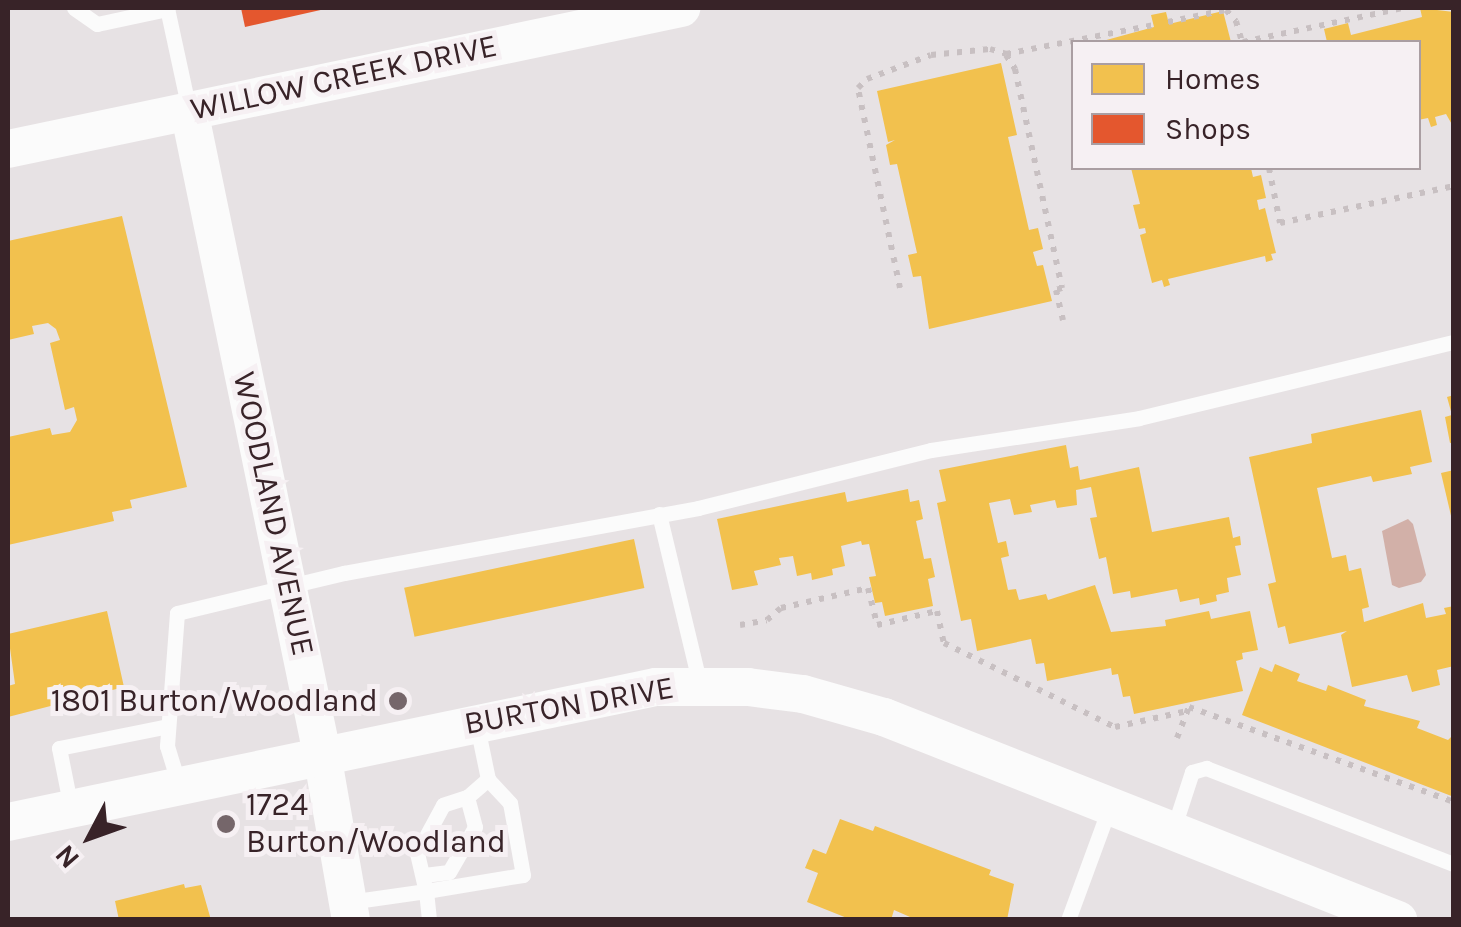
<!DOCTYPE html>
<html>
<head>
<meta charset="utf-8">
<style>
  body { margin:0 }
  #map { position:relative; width:1461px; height:927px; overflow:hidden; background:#e7e2e4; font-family:Karla,sans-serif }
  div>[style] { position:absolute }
  .water>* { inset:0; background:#d2b0a8 }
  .homes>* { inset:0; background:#f2c14e; transform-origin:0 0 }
  .shops>* { inset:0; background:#e4572e }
  .path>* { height:6px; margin-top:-3px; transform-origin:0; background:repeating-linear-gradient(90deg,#c8c0c2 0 5px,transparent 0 13px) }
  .service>* { height:15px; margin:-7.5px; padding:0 7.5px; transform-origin:7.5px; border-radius:7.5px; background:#fbfbfb }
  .tertiary>* { height:38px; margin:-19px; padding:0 19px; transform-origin:19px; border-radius:19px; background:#fbfbfb }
  .dots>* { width:28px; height:28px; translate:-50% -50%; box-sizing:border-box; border:5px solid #f6f0f3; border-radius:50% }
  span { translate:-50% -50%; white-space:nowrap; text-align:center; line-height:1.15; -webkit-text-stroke:10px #f6f0f3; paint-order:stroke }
  .street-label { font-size:32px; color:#382328 }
  .poi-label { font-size:32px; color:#382328 }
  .right { translate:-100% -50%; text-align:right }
  .left { translate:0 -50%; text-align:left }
  .frame { position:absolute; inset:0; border:10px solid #382328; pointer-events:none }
  .legend { position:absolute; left:1071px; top:40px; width:350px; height:130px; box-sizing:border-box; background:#f6f0f3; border:2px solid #aa9ea2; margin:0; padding:12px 18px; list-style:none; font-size:30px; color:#382328 }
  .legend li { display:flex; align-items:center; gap:20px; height:50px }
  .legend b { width:50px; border:2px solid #aa9ea2 }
  .north { position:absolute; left:40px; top:787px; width:100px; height:100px; -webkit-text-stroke:8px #f6f0f3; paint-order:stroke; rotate:229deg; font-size:28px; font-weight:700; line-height:40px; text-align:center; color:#382328 }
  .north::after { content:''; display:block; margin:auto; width:35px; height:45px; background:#382328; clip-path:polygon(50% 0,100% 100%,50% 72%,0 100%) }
</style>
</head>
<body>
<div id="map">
  <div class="water">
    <i style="clip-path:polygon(1408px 519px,1413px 524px,1426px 575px,1421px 582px,1399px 588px,1392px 585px,1382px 531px)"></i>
  </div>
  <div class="homes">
    <i style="clip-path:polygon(1420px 8px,1454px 12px,1454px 128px,1446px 114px,1435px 117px,1437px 125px,1431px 127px,1428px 118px,1418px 120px,1418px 42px,1327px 42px,1324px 29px,1348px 23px,1351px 35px,1422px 17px)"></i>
    <i style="clip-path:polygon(1223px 11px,1231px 42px,1099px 42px,1154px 27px,1151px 15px,1166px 12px,1169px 24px)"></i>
    <i style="clip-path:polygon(1001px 63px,1017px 135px,1008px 137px,1029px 230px,1038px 228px,1043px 249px,1033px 252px,1037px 266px,1043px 265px,1052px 301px,929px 329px,921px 276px,913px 277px,908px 255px,917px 253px,897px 164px,890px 165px,886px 145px,895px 140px,888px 142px,877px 91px)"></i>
    <i style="clip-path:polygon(1131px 168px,1251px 168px,1253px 177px,1261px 175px,1266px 198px,1257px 200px,1259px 210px,1265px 208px,1276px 253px,1271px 254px,1273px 260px,1266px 262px,1265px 256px,1168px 279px,1170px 285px,1164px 287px,1162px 280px,1152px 283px,1140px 235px,1146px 233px,1145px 228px,1139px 229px,1133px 205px,1140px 204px)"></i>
    <i style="clip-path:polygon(122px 216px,187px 487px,130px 500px,132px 508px,112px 512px,114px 521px,8px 545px,8px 437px,50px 428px,52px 435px,70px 432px,77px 420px,74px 407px,65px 410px,50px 343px,60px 340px,56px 329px,48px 323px,32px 326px,34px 334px,8px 340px,8px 241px)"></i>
    <i style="clip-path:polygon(1454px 395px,1454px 442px,1450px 443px,1445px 417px,1452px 415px,1447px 397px)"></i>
    <i style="clip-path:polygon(1421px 410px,1432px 462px,1410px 467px,1412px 474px,1373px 482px,1371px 476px,1317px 488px,1332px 558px,1346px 555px,1349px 571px,1361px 568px,1369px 607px,1362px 609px,1364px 622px,1423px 603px,1426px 618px,1446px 614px,1444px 608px,1454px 606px,1454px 666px,1437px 670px,1440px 685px,1412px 692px,1407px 675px,1352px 687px,1341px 635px,1347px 631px,1289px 644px,1285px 626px,1278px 628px,1268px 584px,1276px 582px,1249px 457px,1312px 443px,1311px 434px)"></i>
    <i style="clip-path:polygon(1066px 445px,1070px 468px,1078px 466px,1080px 480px,1139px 467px,1152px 532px,1229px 517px,1233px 538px,1240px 536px,1241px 545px,1235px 546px,1241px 575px,1227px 578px,1229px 592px,1216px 595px,1217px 601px,1200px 605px,1199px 598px,1180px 602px,1177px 589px,1131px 598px,1130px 591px,1113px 594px,1106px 557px,1099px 559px,1090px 518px,1097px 517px,1091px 487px,1076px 490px,1077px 505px,1057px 508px,1055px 500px,1030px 505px,1032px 512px,1014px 515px,1010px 499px,989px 503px,998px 543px,1006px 541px,1009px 556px,1001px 558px,1008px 590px,1016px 589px,1019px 600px,1046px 594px,1048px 600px,1095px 585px,1111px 632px,1166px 626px,1165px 620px,1209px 611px,1211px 619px,1250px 611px,1258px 650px,1242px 653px,1243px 659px,1236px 661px,1243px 691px,1134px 714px,1130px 696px,1123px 697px,1118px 674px,1112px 675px,1111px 668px,1047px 681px,1044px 663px,1036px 664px,1031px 639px,977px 651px,971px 619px,961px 621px,937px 503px,946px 501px,939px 470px)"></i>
    <i style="clip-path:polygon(1454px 470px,1454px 520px,1452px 520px,1441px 473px)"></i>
    <i style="clip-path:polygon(908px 489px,910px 502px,919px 500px,923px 519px,916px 521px,924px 559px,931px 558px,935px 577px,928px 579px,933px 606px,885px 616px,882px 602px,875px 603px,869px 577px,876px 576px,869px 544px,862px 545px,861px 541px,841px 546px,845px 566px,832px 569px,833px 575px,812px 580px,811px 573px,797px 576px,793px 556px,779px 558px,781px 565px,754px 571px,758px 585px,732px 590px,717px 519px,845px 492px,847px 502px)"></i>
    <i style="left:634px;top:539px;width:50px;height:235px;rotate:78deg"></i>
    <i style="clip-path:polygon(107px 611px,124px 687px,8px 717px,8px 686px,15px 684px,8px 634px)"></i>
    <i style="clip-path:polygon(1275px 664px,1300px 674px,1297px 681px,1326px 691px,1328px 685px,1366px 700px,1364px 706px,1420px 721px,1417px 728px,1448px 740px,1454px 734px,1454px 797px,1242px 715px,1260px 667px,1272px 672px)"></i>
    <i style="clip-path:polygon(840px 819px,873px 831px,875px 826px,991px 870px,989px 875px,1014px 884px,1007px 920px,917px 920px,894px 910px,891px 920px,852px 920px,807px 902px,818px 873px,805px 868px,813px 849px,826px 854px)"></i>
    <i style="clip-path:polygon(184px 884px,185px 888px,201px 885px,211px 920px,119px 920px,115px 901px)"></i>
  </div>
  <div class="shops">
    <i style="clip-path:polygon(241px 8px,325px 8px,325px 9px,245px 27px)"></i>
  </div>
  <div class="path">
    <i style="left:1168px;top:22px;width:59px;rotate:-11.7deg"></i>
    <i style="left:1226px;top:10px;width:15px;rotate:48deg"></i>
    <i style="left:1236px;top:21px;width:22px;rotate:74deg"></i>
    <i style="left:1243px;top:42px;width:164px;rotate:-12deg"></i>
    <i style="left:1006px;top:55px;width:17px;rotate:57deg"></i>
    <i style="left:1015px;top:69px;width:224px;rotate:77.9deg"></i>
    <i style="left:1062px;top:288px;width:6px;rotate:162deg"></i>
    <i style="left:1056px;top:290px;width:31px;rotate:77deg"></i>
    <i style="left:1269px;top:168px;width:56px;rotate:78.7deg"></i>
    <i style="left:1280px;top:223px;width:178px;rotate:-12deg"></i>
    <i style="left:900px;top:288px;width:204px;rotate:-101.9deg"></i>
    <i style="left:858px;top:88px;width:13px;rotate:-45deg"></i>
    <i style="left:867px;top:79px;width:68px;rotate:-20.6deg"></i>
    <i style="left:931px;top:55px;width:59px;rotate:-5.8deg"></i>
    <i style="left:990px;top:49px;width:17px;rotate:17deg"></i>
    <i style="left:1006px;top:54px;width:151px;rotate:-11.1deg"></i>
    <i style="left:740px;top:625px;width:27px;rotate:-10deg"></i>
    <i style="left:767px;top:620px;width:18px;rotate:-41deg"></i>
    <i style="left:781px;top:608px;width:89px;rotate:-12.9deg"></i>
    <i style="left:868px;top:588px;width:38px;rotate:76deg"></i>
    <i style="left:877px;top:625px;width:62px;rotate:-13.1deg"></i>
    <i style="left:937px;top:611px;width:33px;rotate:78deg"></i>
    <i style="left:944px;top:643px;width:191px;rotate:26.2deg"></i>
    <i style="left:1115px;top:727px;width:74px;rotate:-12.5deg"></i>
    <i style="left:1177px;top:738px;width:33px;rotate:-69deg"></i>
    <i style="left:1189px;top:707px;width:282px;rotate:19.7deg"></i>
    <i style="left:903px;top:920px;width:2px;rotate:-90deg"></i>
  </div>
  <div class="service">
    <i style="left:74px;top:8px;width:28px;rotate:35deg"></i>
    <i style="left:97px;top:24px;width:72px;rotate:-12.1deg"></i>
    <i style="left:167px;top:8px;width:104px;rotate:77.8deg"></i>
    <i style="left:659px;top:514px;width:176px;rotate:76.5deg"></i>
    <i style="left:477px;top:726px;width:54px;rotate:78.3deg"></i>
    <i style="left:488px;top:779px;width:28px;rotate:139deg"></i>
    <i style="left:467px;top:797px;width:25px;rotate:162deg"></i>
    <i style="left:443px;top:805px;width:55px;rotate:118.4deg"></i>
    <i style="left:417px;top:853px;width:39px;rotate:77deg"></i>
    <i style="left:426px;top:891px;width:98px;rotate:-9.4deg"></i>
    <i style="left:523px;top:875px;width:73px;rotate:-100.2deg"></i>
    <i style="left:510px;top:803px;width:33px;rotate:-133deg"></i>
    <i style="left:179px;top:785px;width:41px;rotate:-107.1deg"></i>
    <i style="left:167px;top:746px;width:133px;rotate:-85.7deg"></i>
    <i style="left:177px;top:613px;width:172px;rotate:-13.5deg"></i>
    <i style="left:344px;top:573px;width:360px;rotate:-10.4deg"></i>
    <i style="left:698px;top:508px;width:240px;rotate:-14deg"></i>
    <i style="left:931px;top:450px;width:210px;rotate:-8.7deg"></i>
    <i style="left:1139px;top:418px;width:324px;rotate:-13.6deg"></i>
    <i style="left:71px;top:808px;width:61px;rotate:-101.3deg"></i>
    <i style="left:59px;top:748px;width:111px;rotate:-11.4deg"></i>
    <i style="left:1173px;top:830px;width:61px;rotate:-71.9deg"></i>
    <i style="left:1192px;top:772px;width:15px;rotate:-16deg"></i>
    <i style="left:1206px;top:768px;width:266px;rotate:21.2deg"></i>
    <i style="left:424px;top:875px;width:25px;rotate:-7deg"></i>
    <i style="left:449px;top:872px;width:52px;rotate:-60deg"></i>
    <i style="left:475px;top:827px;width:31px;rotate:-105deg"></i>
    <i style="left:349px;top:902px;width:78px;rotate:-8.1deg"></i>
    <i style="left:426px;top:891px;width:29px;rotate:84deg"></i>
    <i style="left:1068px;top:920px;width:121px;rotate:-69.8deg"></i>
  </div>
  <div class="tertiary">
    <i style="left:189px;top:110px;width:658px;rotate:78.33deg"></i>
    <i style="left:322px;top:754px;width:169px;rotate:80.1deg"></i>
    <i style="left:8px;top:149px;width:688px;rotate:-11.83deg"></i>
    <i style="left:8px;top:822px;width:662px;rotate:-11.77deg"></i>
    <i style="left:656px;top:687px;width:92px"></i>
    <i style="left:748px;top:687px;width:55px;rotate:7.3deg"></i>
    <i style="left:803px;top:694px;width:84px;rotate:15.9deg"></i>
    <i style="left:884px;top:717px;width:553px;rotate:21.55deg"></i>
  </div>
  <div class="dots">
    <i style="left:398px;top:701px;background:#75666a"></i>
    <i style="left:226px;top:824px;background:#75666a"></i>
  </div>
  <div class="street-label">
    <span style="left:344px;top:78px;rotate:-12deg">WILLOW CREEK DRIVE</span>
    <span style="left:273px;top:514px;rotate:78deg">WOODLAND AVENUE</span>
    <span style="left:569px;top:706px;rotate:-10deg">BURTON DRIVE</span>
  </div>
  <div class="poi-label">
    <span class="right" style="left:378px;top:701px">1801 Burton/Woodland</span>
    <span class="left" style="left:246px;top:824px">1724<br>Burton/Woodland</span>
  </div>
  <div class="frame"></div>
  <ul class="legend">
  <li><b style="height:28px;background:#f2c14e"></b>Homes</li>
  <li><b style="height:28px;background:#e4572e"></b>Shops</li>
  </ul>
  <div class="north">N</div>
</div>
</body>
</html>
